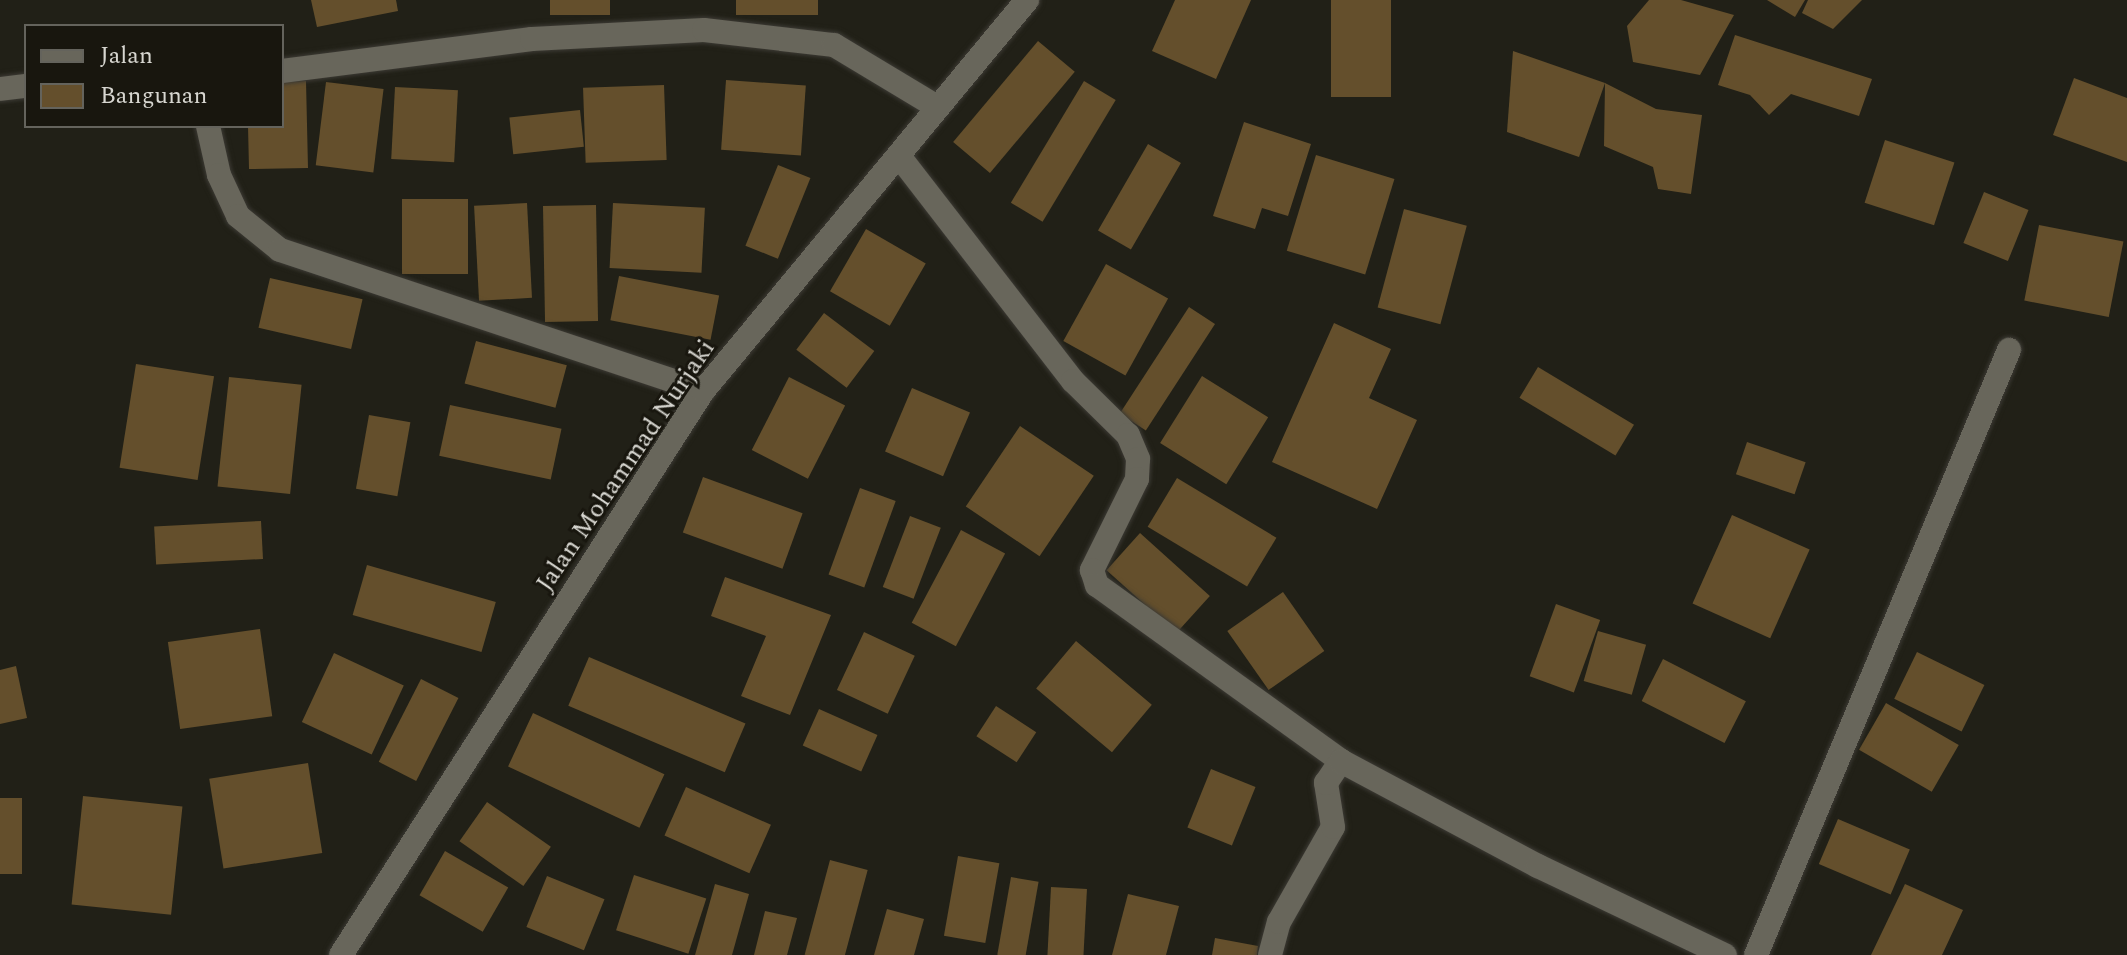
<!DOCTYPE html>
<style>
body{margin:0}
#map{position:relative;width:2127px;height:955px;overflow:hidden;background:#212017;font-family:Spectral,serif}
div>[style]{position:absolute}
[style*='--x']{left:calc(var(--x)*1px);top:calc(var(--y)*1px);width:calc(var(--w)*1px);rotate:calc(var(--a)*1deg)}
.building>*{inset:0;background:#644f2c;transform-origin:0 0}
.roads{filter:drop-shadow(0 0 2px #3c3a34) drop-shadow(0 0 2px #3c3a34)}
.minor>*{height:24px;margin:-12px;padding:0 12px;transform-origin:12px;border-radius:12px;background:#68665b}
span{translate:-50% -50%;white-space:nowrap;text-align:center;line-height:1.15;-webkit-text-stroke:6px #18160e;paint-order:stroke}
.street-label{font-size:26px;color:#d7d6d0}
.legend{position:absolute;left:24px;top:24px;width:260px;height:104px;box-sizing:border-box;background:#18160e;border:2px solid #64635c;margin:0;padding:10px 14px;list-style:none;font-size:24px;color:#d7d6d0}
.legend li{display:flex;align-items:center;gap:16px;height:40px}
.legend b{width:40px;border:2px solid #64635c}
</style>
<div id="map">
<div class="building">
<div style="clip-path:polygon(311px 0,396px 0,398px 11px,317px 27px)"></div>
<div style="left:550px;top:0;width:60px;height:15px"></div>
<div style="left:736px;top:0;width:82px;height:15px"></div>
<div style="clip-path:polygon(1175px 0,1251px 0,1216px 79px,1152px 51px)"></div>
<div style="left:1331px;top:0;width:60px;height:97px"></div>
<div style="clip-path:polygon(1649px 0,1681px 0,1734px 15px,1700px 75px,1633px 62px,1627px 26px)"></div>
<div style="clip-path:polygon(1767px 0,1805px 0,1795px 17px)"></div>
<div style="clip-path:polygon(1808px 0,1862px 0,1833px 29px,1802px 13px)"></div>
<div style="clip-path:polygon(1735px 35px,1872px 79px,1859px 116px,1791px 94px,1769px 115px,1750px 95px,1718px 85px)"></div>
<div style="left:1038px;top:41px;width:48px;height:132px;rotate:40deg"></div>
<div style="clip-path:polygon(1513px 51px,1605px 83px,1579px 157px,1507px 132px)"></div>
<div style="clip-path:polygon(2074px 78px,2127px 98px,2127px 162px,2053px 135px)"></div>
<div style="left:726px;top:80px;width:80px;height:70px;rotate:4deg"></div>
<div style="clip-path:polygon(306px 81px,308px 168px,249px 169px,248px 126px,282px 126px,282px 82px)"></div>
<div style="left:1084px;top:81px;width:37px;height:142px;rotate:31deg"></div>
<div style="left:326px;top:82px;width:58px;height:84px;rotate:7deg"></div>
<div style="clip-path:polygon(1605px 83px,1656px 109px,1702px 115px,1691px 194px,1658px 189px,1653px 167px,1604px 146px)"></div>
<div style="left:664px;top:85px;width:75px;height:81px;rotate:88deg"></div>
<div style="left:395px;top:87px;width:63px;height:72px;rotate:3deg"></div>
<div style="left:580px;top:110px;width:37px;height:71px;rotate:84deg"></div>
<div style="clip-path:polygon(1244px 122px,1311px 144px,1288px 216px,1262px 208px,1255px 229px,1213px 216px)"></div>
<div style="left:1885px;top:140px;width:73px;height:66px;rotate:18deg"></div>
<div style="left:1148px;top:144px;width:38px;height:100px;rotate:30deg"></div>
<div style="left:1316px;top:155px;width:82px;height:100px;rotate:17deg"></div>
<div style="left:778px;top:165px;width:35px;height:87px;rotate:22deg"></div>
<div style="left:1984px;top:192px;width:48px;height:55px;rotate:22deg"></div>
<div style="left:402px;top:199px;width:66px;height:75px"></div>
<div style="left:527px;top:203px;width:95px;height:53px;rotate:87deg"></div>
<div style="left:613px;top:203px;width:92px;height:65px;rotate:3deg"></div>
<div style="left:596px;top:205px;width:116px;height:53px;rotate:89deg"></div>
<div style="left:1404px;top:209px;width:65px;height:102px;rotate:15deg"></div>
<div style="left:2039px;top:225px;width:86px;height:77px;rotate:11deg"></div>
<div style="left:866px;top:229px;width:69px;height:72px;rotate:30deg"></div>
<div style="left:1106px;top:264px;width:71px;height:88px;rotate:29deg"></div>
<div style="left:619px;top:276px;width:102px;height:45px;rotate:11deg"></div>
<div style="left:270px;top:278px;width:95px;height:51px;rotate:13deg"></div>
<div style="left:1189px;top:307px;width:31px;height:127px;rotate:33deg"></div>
<div style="left:824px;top:313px;width:63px;height:46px;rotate:37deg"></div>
<div style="clip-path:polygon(1334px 323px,1391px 349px,1369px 398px,1417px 420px,1377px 509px,1272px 462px)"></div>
<div style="left:476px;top:341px;width:94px;height:44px;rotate:15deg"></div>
<div style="left:136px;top:364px;width:79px;height:105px;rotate:9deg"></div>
<div style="left:1538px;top:367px;width:112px;height:36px;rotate:31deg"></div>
<div style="left:1202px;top:376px;width:78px;height:79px;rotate:32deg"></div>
<div style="left:229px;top:377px;width:73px;height:110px;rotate:6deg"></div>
<div style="left:789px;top:377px;width:63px;height:82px;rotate:27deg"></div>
<div style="left:912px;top:388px;width:63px;height:69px;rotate:23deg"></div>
<div style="left:450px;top:405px;width:114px;height:52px;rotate:12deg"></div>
<div style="left:369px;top:415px;width:42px;height:75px;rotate:10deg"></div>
<div style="left:1020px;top:426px;width:89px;height:97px;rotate:34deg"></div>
<div style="left:1747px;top:442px;width:62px;height:34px;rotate:19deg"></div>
<div style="left:703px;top:477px;width:106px;height:59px;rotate:20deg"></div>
<div style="left:1177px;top:478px;width:116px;height:57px;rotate:31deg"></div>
<div style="left:860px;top:488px;width:38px;height:92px;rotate:20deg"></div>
<div style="left:1732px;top:515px;width:85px;height:97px;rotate:24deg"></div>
<div style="left:910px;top:516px;width:33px;height:76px;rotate:21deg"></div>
<div style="left:261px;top:521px;width:38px;height:107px;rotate:87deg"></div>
<div style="left:961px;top:530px;width:50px;height:105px;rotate:28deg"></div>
<div style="left:1140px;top:533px;width:94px;height:50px;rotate:42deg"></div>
<div style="left:367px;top:565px;width:134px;height:52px;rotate:16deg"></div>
<div style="clip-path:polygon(725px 577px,831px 615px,790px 715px,741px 696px,766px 636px,711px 616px)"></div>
<div style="left:1283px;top:592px;width:72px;height:68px;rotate:55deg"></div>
<div style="left:1556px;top:604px;width:47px;height:77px;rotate:20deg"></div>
<div style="left:260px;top:629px;width:88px;height:93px;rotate:82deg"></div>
<div style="left:1598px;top:631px;width:50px;height:52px;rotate:16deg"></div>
<div style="left:864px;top:632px;width:56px;height:64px;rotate:25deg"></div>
<div style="left:1076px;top:641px;width:99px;height:62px;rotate:40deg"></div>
<div style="left:1917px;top:652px;width:75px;height:52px;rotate:26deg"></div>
<div style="left:334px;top:653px;width:77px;height:76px;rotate:25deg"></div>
<div style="left:589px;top:657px;width:170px;height:53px;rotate:23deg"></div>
<div style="left:1663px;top:659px;width:93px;height:47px;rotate:27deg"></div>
<div style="clip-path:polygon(16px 666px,27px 718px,0 724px,0 670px)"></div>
<div style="left:421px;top:679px;width:42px;height:93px;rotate:27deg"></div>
<div style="left:1886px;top:703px;width:84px;height:54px;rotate:30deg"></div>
<div style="left:996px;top:706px;width:48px;height:36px;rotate:33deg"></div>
<div style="left:819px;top:709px;width:64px;height:40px;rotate:24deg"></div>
<div style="left:533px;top:713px;width:145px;height:59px;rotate:25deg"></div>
<div style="left:308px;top:763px;width:91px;height:100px;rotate:81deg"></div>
<div style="left:1211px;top:769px;width:48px;height:63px;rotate:22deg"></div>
<div style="left:686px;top:787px;width:93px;height:53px;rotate:24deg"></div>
<div style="left:83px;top:796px;width:100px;height:109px;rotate:6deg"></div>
<div style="left:0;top:798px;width:22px;height:76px"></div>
<div style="left:487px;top:802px;width:78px;height:48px;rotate:35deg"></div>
<div style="left:1838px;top:819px;width:78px;height:49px;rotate:23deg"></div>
<div style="left:445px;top:851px;width:73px;height:51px;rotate:30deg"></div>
<div style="left:958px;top:856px;width:42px;height:81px;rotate:10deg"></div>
<div style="left:830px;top:860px;width:39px;height:98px;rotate:15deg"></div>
<div style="left:634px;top:875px;width:76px;height:58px;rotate:18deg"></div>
<div style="left:547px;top:876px;width:62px;height:55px;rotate:22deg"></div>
<div style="left:1011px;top:877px;width:28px;height:79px;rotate:10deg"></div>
<div style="clip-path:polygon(715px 884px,749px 894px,732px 955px,695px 955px)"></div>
<div style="clip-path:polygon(1905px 884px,1963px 910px,1942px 955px,1871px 955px)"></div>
<div style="left:1051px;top:887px;width:36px;height:68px;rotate:3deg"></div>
<div style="clip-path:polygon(1128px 894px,1179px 906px,1166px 955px,1112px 955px)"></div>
<div style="clip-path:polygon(887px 909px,924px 919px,914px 955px,874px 955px)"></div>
<div style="clip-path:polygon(765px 911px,797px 918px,787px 955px,754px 955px)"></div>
<div style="clip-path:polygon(1215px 938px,1258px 946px,1257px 955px,1212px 955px)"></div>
</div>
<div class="roads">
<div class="minor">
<div style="--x:282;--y:71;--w:252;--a:-7.3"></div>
<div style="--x:532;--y:39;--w:172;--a:-3"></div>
<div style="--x:704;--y:30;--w:131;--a:6.6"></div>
<div style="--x:834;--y:45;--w:120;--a:31"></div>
<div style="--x:0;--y:89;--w:26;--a:-7"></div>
<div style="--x:208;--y:126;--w:50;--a:77.3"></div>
<div style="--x:219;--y:175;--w:45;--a:65.1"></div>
<div style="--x:238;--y:216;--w:54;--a:39"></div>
<div style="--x:280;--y:250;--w:446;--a:18.4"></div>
<div style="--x:899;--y:156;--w:284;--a:52.3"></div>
<div style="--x:1073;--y:381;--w:77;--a:44.5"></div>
<div style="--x:1128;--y:435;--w:26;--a:67"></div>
<div style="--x:1138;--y:459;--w:20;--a:93"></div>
<div style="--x:1137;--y:479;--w:102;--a:116.3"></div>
<div style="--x:1092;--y:570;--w:16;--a:72"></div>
<div style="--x:1097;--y:585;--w:301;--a:35.8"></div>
<div style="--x:341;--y:955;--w:670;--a:-57.31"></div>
<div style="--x:703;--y:391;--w:508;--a:-50.35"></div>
<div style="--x:1270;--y:955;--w:34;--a:-75"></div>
<div style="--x:1279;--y:922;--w:109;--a:-60.4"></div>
<div style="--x:1333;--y:827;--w:45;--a:-99"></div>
<div style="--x:1326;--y:783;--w:27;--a:-56"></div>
<div style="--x:1341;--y:761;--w:223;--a:28.1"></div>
<div style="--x:1538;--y:866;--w:207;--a:25.5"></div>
<div style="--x:1756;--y:955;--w:656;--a:-67.31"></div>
</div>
</div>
<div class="street-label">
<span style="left:626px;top:466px;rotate:-56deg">Jalan Mohammad Nurjaki</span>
</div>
<ul class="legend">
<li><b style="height:10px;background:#68665b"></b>Jalan</li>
<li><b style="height:22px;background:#644f2c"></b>Bangunan</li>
</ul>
</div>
